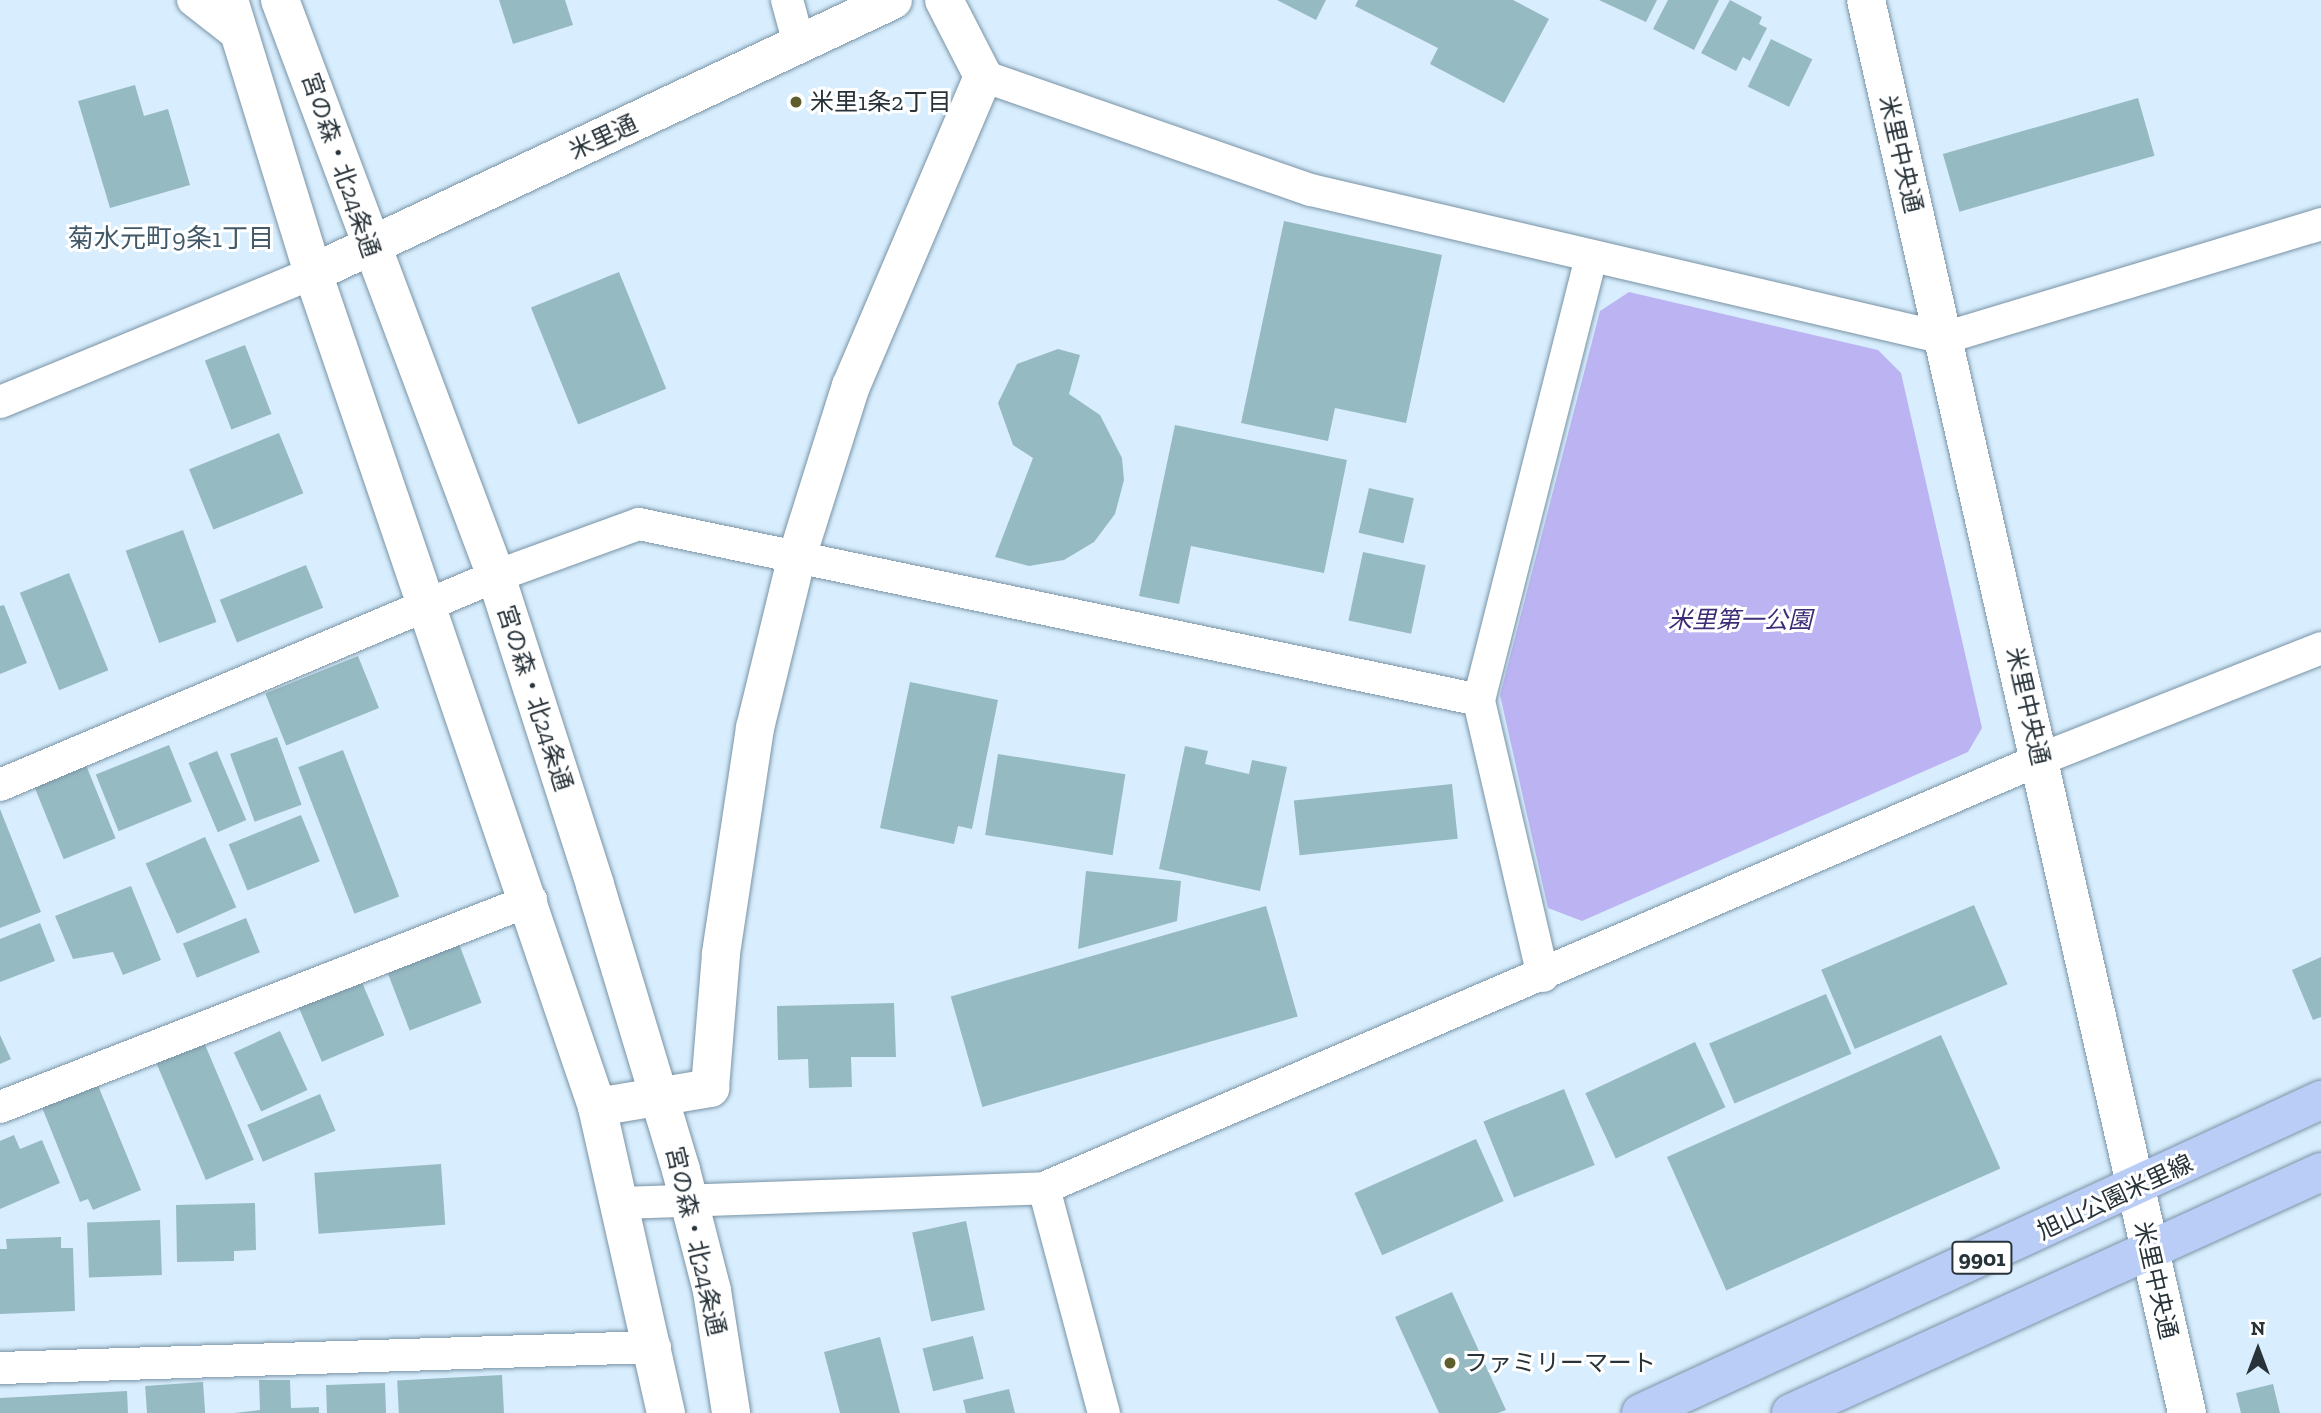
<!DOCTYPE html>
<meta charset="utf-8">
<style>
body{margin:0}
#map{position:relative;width:2321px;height:1413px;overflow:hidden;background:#d8eefe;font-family:"Zilla Slab","Noto Sans JP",serif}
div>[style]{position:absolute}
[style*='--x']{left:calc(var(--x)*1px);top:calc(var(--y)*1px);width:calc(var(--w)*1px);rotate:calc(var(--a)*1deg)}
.green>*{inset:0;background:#bcb4f2}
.building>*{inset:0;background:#96bac2;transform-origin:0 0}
.roads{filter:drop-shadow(0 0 2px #7993a5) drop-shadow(0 0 2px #7993a5)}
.minor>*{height:32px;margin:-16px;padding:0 16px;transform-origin:16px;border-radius:16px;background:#fff}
.tertiary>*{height:38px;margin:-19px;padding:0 19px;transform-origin:19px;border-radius:19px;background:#fff}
.primary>*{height:38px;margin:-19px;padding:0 19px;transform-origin:19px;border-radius:19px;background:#b9cdf6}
.dots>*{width:19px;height:19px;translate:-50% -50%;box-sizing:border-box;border:4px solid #fff;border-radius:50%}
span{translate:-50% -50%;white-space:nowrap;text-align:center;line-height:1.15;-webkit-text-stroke:6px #fff;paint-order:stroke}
.shield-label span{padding:2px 5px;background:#fff;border:2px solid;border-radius:5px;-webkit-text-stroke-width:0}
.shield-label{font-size:23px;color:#273239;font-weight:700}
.poi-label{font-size:24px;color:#273239}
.left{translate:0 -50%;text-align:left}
.street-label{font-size:24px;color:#273239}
.park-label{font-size:24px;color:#3e2c76;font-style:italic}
.neighbourhood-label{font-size:26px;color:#405868}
.north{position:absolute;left:2223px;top:1315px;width:70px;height:70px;-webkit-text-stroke:5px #fff;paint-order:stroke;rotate:0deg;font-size:19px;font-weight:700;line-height:28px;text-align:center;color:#273239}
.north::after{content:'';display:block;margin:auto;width:24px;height:32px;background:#273239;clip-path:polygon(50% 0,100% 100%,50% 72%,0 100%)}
</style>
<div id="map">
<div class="green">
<div style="clip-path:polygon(1629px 292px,1878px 350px,1901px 373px,1982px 728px,1968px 752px,1582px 921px,1548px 908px,1500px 695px,1600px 311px)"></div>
</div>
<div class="building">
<div style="clip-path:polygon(499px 0,565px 0,573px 25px,513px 44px)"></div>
<div style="clip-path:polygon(1277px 0,1326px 0,1316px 20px)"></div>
<div style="clip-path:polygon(1358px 0,1513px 0,1549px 19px,1504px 103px,1430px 64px,1438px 48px,1355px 6px)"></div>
<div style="clip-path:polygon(1599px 0,1657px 0,1646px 22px)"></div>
<div style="clip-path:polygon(1668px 0,1719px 0,1694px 50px,1653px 29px)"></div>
<div style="clip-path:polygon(1730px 0,1762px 17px,1759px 24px,1767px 28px,1750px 61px,1743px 57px,1736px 71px,1701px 53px)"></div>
<div style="left:1771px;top:39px;width:46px;height:53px;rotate:26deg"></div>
<div style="clip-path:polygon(135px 85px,144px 116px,168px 109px,190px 185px,110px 208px,78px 101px)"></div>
<div style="left:2138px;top:98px;width:60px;height:203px;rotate:74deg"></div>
<div style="clip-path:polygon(1284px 221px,1442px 255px,1406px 423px,1335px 408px,1328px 441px,1241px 423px)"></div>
<div style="left:619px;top:272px;width:126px;height:95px;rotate:68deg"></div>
<div style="left:245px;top:345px;width:74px;height:43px;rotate:69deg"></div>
<div style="clip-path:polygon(1058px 349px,1080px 355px,1069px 394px,1100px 415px,1122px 458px,1124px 480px,1115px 514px,1094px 542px,1064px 560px,1029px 566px,995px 557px,1033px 458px,1013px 445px,998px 403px,1017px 364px)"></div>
<div style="clip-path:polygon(1175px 425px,1347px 460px,1324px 573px,1191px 546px,1179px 604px,1139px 596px)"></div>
<div style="left:279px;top:433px;width:65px;height:97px;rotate:68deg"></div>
<div style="left:1369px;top:488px;width:46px;height:46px;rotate:13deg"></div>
<div style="left:183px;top:530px;width:98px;height:61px;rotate:70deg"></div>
<div style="left:1363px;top:552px;width:64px;height:70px;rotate:12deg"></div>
<div style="left:306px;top:565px;width:46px;height:93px;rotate:68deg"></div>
<div style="left:69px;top:573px;width:105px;height:53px;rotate:68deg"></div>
<div style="clip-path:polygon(4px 605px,27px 663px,0 674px,0 606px)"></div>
<div style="left:358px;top:656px;width:56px;height:100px;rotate:68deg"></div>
<div style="clip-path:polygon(910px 682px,998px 700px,972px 829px,958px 826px,954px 844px,880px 828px)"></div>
<div style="left:277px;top:737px;width:72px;height:50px;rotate:70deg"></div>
<div style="left:169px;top:745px;width:61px;height:79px;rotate:68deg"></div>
<div style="clip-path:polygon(1185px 746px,1208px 751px,1205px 764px,1249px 774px,1252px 760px,1287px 767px,1260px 891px,1159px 869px)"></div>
<div style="left:343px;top:750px;width:157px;height:48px;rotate:69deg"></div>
<div style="left:217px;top:751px;width:75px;height:31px;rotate:67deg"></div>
<div style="left:998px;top:754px;width:129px;height:82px;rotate:9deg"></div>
<div style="left:86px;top:765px;width:79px;height:56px;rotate:68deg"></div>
<div style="left:1452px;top:784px;width:55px;height:159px;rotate:84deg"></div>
<div style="clip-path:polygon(0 809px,41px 912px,0 928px)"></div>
<div style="left:301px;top:815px;width:50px;height:78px;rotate:68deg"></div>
<div style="left:205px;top:837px;width:77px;height:65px;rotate:66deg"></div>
<div style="clip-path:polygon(1086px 871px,1181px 881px,1177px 921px,1078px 949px)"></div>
<div style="clip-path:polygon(131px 886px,161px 960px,123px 975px,113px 952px,73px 959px,55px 916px)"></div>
<div style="left:1974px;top:905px;width:86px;height:166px;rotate:67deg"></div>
<div style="left:1266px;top:906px;width:115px;height:328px;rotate:74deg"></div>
<div style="left:246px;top:918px;width:37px;height:68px;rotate:68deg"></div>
<div style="clip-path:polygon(40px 923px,55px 961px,0 982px,0 939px)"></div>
<div style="left:459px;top:944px;width:63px;height:77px;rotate:69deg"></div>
<div style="clip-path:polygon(2321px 957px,2321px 1017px,2313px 1020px,2292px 970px)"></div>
<div style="left:361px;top:980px;width:60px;height:68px;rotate:67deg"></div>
<div style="left:1826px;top:994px;width:65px;height:127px;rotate:67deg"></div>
<div style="clip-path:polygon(894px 1003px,896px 1057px,851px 1057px,852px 1087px,809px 1088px,808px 1059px,778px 1060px,777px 1006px)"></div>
<div style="left:280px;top:1031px;width:65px;height:51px;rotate:65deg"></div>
<div style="clip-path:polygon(0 1035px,11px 1059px,0 1064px)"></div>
<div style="left:1941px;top:1035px;width:146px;height:300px;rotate:66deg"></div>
<div style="left:203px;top:1040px;width:130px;height:52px;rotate:67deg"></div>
<div style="left:1695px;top:1042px;width:72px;height:121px;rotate:65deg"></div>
<div style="clip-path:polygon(97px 1083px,141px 1190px,93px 1210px,88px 1199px,80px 1202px,41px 1105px)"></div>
<div style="left:1564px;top:1089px;width:82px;height:87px;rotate:68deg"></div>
<div style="left:320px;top:1094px;width:40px;height:79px;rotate:67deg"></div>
<div style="clip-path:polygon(14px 1135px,20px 1149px,42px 1140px,60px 1183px,0 1209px,0 1141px)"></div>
<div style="left:1476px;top:1139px;width:68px;height:133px;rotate:66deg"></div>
<div style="left:441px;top:1164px;width:61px;height:127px;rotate:86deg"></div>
<div style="clip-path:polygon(255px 1203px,256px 1250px,234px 1251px,234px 1261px,177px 1262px,176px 1205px)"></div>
<div style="left:160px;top:1220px;width:55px;height:73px;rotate:88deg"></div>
<div style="left:966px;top:1221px;width:91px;height:55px;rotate:78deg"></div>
<div style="clip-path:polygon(61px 1237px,61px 1248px,73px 1248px,75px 1311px,0 1314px,0 1249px,7px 1249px,6px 1239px)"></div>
<div style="clip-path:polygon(1452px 1292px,1506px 1410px,1498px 1413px,1439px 1413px,1395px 1317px)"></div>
<div style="left:973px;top:1336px;width:44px;height:52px;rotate:76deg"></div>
<div style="clip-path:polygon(880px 1337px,900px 1413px,840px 1413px,824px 1352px)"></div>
<div style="left:502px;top:1375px;width:38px;height:105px;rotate:87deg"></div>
<div style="clip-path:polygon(259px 1380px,290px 1380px,291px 1408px,319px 1407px,319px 1413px,234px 1413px,260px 1410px)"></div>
<div style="left:203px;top:1382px;width:31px;height:58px;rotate:86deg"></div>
<div style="left:385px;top:1383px;width:30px;height:59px;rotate:88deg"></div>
<div style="clip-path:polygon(2273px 1384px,2280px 1413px,2241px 1413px,2236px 1393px)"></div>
<div style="clip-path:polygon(1009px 1389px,1015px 1413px,966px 1413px,963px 1400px)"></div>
<div style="clip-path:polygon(127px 1391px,128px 1413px,0 1413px,0 1398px)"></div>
</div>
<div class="roads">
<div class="minor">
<div style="--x:193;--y:0;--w:52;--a:38"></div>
<div style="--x:787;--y:0;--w:46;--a:74.7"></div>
<div style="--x:983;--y:76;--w:347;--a:19.2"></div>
<div style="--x:1311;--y:190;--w:650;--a:13.16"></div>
<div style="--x:1944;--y:338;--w:394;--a:-16.8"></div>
<div style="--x:0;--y:402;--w:339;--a:-22.4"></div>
<div style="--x:0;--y:785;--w:538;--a:-22.85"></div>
<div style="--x:496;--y:576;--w:152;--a:-20"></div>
<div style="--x:639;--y:524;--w:858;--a:11.83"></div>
<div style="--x:1543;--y:976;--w:283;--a:-103.1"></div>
<div style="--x:1479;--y:700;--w:457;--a:-75.8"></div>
<div style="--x:0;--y:1107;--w:570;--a:-21.3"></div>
<div style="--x:1044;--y:1188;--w:233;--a:75.1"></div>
<div style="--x:623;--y:1203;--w:421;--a:-2"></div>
<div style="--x:1044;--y:1188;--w:1085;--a:-23.28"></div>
<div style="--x:2041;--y:759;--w:301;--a:-21.6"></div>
<div style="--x:0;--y:1368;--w:655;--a:-1.84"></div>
</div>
<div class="tertiary">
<div style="--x:229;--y:0;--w:286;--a:72.9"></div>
<div style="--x:313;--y:273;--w:881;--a:71.19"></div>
<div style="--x:597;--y:1107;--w:314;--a:77.3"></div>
<div style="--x:280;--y:0;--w:615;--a:69.44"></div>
<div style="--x:496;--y:576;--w:324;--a:72.2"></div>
<div style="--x:595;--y:885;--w:298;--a:73.2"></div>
<div style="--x:681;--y:1170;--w:125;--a:75.6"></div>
<div style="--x:712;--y:1291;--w:123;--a:81.1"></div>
<div style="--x:1866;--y:0;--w:1449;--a:77.2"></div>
<div style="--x:313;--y:273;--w:641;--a:-25.21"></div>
<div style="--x:597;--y:1107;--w:115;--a:-9.5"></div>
<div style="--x:710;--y:1088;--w:135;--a:-85.3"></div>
<div style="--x:721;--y:953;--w:228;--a:-81.4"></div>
<div style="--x:755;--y:728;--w:173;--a:-76.3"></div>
<div style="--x:796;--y:560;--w:182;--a:-72.5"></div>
<div style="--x:851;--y:386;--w:337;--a:-66.9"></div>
<div style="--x:983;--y:76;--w:85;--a:-117.2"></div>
</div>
<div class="primary">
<div style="--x:1641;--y:1413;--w:749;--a:-24.72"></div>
<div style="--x:1791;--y:1413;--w:582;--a:-24.45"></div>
</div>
</div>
<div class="dots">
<div style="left:796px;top:102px;background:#5d5e2b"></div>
<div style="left:1450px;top:1363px;background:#5d5e2b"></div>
</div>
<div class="shield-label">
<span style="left:1982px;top:1258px">9901</span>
</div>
<div class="poi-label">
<span class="left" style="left:810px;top:102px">米里1条2丁目</span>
<span class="left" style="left:1464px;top:1363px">ファミリーマート</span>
</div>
<div class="street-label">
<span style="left:603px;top:137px;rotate:-25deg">米里通</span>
<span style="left:1901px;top:154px;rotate:77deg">米里中央通</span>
<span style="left:341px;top:165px;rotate:71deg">宮の森・北24条通</span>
<span style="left:535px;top:698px;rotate:72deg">宮の森・北24条通</span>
<span style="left:2028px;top:706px;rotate:77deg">米里中央通</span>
<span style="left:2115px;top:1197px;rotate:-25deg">旭山公園米里線</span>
<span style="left:696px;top:1241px;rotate:77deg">宮の森・北24条通</span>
<span style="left:2156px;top:1280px;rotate:77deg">米里中央通</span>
</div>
<div class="park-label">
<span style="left:1740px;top:620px">米里第一公園</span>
</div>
<div class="neighbourhood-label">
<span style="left:171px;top:239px">菊水元町9条1丁目</span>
</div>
<div class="north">N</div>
</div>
